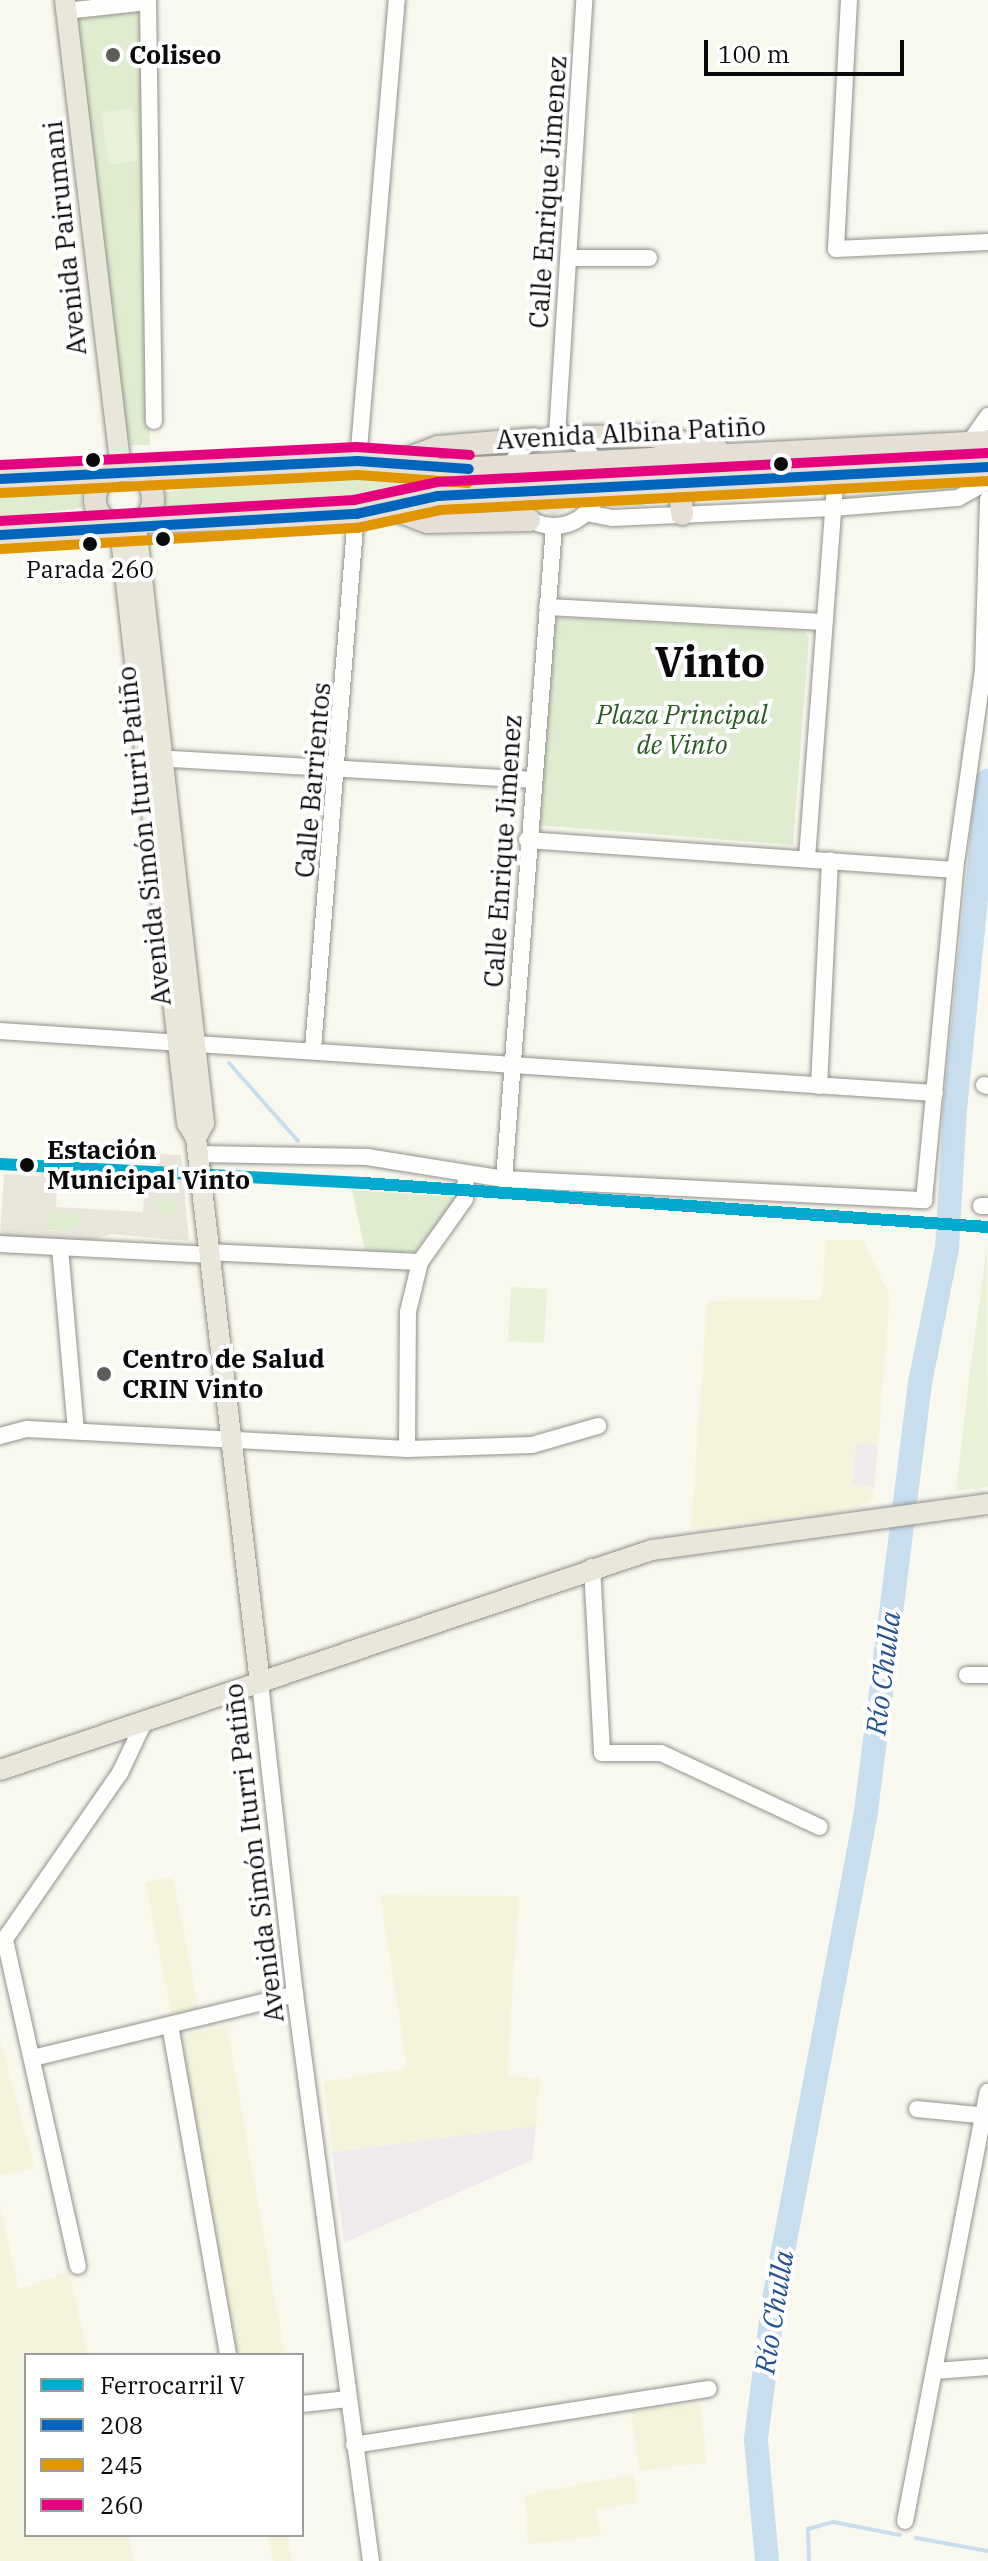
<!DOCTYPE html>
<meta charset="utf-8">
<style>
body{margin:0}
#map{position:relative;width:988px;height:2561px;overflow:hidden;background:#f8f8ee;font-family:"IBM Plex Serif",serif}
div>[style]{position:absolute}
[style*='--x']{left:calc(var(--x)*1px);top:calc(var(--y)*1px);width:calc(var(--w)*1px);rotate:calc(var(--a)*1deg)}
.industrial>*{inset:0;background:#efeaeb;transform-origin:0 0}
.farmland>*{inset:0;background:#f3f4db;transform-origin:0 0}
.green>*{inset:0;background:#dfecd0;transform-origin:0 0}
.pitch>*{inset:0;background:#e9f1d9;transform-origin:0 0}
.plaza>*{inset:0;background:#e8e6da}
.stream>*{height:4px;margin:-2px;padding:0 2px;transform-origin:2px;border-radius:2px;background:#c8deef}
.river>*{height:24px;margin:-12px;padding:0 12px;transform-origin:12px;border-radius:12px;background:#c8deef}
.roads{filter:drop-shadow(0 0 2px #91918d) drop-shadow(0 0 2px #91918d)}
.minor>*{height:16px;margin:-8px;padding:0 8px;transform-origin:8px;border-radius:8px;background:#fefefc}
.minor>.ring{margin:-8px;padding:0;box-sizing:content-box;background:none;border:16px solid #fefefc;border-radius:50%}
.major>*{height:20px;margin:-10px;padding:0 10px;transform-origin:10px;border-radius:10px;background:#e9e7d9}
.highway>*{height:22px;margin:-11px;padding:0 11px;transform-origin:11px;border-radius:11px;background:#e6dfd5}
.highway>.ring{margin:-11px;padding:0;box-sizing:content-box;background:none;border:22px solid #e6dfd5;border-radius:50%}
.bus-1>*{height:10px;margin:-5px;padding:0 5px;transform-origin:5px;border-radius:5px;background:#0065bd}
.bus-2>*{height:10px;margin:-5px;padding:0 5px;transform-origin:5px;border-radius:5px;background:#df9601}
.bus-3>*{height:10px;margin:-5px;padding:0 5px;transform-origin:5px;border-radius:5px;background:#e5007d}
.rail-1>*{height:12px;margin:-6px;padding:0 6px;transform-origin:6px;border-radius:6px;background:#00a9ce}
.dots>*{width:22px;height:22px;translate:-50% -50%;box-sizing:border-box;border:4px solid #fff;border-radius:50%}
span{translate:-50% -50%;white-space:nowrap;text-align:center;line-height:1.15;-webkit-text-stroke:8px #fff;paint-order:stroke}
.bus-label{font-size:24px;color:#0a0a0a}
.poi-label{font-size:26px;color:#0a0a0a;font-weight:700}
.left{translate:0 -50%;text-align:left}
.street-label{font-size:26px;color:#0a0a0a}
.park-label{font-size:26px;color:#285a22;font-style:italic}
.stop-label{font-size:26px;color:#0a0a0a;font-weight:700}
.water-label{font-size:28px;color:#21548e;font-style:italic}
.town-label{font-size:42px;color:#0a0a0a;font-weight:700}
.legend{position:absolute;left:24px;top:2353px;width:280px;height:184px;box-sizing:border-box;background:#fff;border:2px solid #9d9d9d;margin:0;padding:10px 14px;list-style:none;font-size:24px;color:#0a0a0a}
.legend li{display:flex;align-items:center;gap:16px;height:40px}
.legend b{width:40px;border:2px solid #9d9d9d}
.scale{position:absolute;left:704px;top:40px;width:200px;height:36px;box-sizing:border-box;border:4px solid #0a0a0a;border-top:0;padding-left:10px;font-size:24px;line-height:28px;white-space:nowrap;color:#0a0a0a;-webkit-text-stroke:6px #fff;paint-order:stroke}
</style>
<div id="map">
<div class="industrial">
<div style="left:856px;top:1443px;width:22px;height:42px;rotate:5deg"></div>
<div style="clip-path:polygon(536px 2126px,532px 2160px,344px 2243px,332px 2152px)"></div>
</div>
<div class="farmland">
<div style="clip-path:polygon(826px 1240px,863px 1240px,890px 1296px,878px 1445px,856px 1444px,852px 1485px,875px 1487px,873px 1499px,853px 1509px,691px 1528px,707px 1301px,821px 1300px)"></div>
<div style="left:173px;top:1877px;width:140px;height:28px;rotate:79deg"></div>
<div style="clip-path:polygon(380px 1895px,519px 1896px,507px 2076px,540px 2078px,536px 2126px,332px 2152px,324px 2082px,407px 2068px)"></div>
<div style="left:227px;top:2027px;width:333px;height:49px;rotate:80deg"></div>
<div style="clip-path:polygon(0 2038px,35px 2168px,0 2175px)"></div>
<div style="clip-path:polygon(0 2205px,19px 2290px,69px 2271px,88px 2355px,26px 2355px,26px 2535px,128px 2535px,134px 2561px,0 2561px)"></div>
<div style="left:700px;top:2403px;width:60px;height:69px;rotate:83deg"></div>
<div style="clip-path:polygon(634px 2474px,637px 2503px,596px 2510px,601px 2536px,528px 2544px,525px 2495px)"></div>
<div style="clip-path:polygon(267px 2535px,288px 2535px,292px 2561px,273px 2561px)"></div>
</div>
<div class="green">
<div style="clip-path:polygon(139px 12px,150px 445px,131px 445px,120px 407px,78px 18px)"></div>
<div style="clip-path:polygon(344px 476px,442px 482px,344px 501px,165px 510px,165px 492px,261px 479px)"></div>
<div style="clip-path:polygon(934px 483px,961px 483px,962px 490px,847px 501px,843px 496px)"></div>
<div style="clip-path:polygon(82px 491px,82px 508px,0 518px,0 494px)"></div>
<div style="clip-path:polygon(643px 500px,645px 506px,604px 507px,612px 501px)"></div>
<div style="clip-path:polygon(559px 617px,804px 631px,809px 638px,793px 845px,535px 825px,552px 624px)"></div>
<div style="clip-path:polygon(352px 1190px,459px 1197px,415px 1252px,365px 1251px)"></div>
<div style="left:156px;top:1198px;width:19px;height:16px"></div>
<div style="clip-path:polygon(50px 1211px,80px 1213px,80px 1222px,71px 1232px,49px 1230px)"></div>
</div>
<div class="pitch">
<div style="left:132px;top:108px;width:53px;height:31px;rotate:82deg"></div>
<div style="clip-path:polygon(987px 1246px,988px 1487px,956px 1491px,970px 1372px)"></div>
<div style="left:511px;top:1287px;width:36px;height:54px;rotate:3deg"></div>
</div>
<div class="plaza">
<div style="clip-path:polygon(581px 503px,554px 515px,530px 506px)"></div>
<div style="clip-path:polygon(evenodd,158px 1154px,181px 1155px,189px 1241px,110px 1234px,95px 1240px,0 1237px,4px 1174px,40px 1176px,41px 1170px,58px 1170px,56px 1207px,143px 1212px,145px 1184px,156px 1185px,158px 1154px,157px 1198px,175px 1198px,175px 1214px,157px 1214px,157px 1198px,158px 1154px,50px 1211px,80px 1213px,80px 1222px,71px 1231px,49px 1231px,50px 1211px)"></div>
</div>
<div class="stream">
<div style="--x:229;--y:1063;--w:104;--a:48.5"></div>
<div style="--x:916;--y:2538;--w:73;--a:10.2"></div>
<div style="--x:809;--y:2561;--w:32;--a:-92"></div>
<div style="--x:808;--y:2529;--w:26;--a:-16"></div>
<div style="--x:833;--y:2522;--w:68;--a:11"></div>
</div>
<div class="river">
<div style="--x:767;--y:2561;--w:122;--a:-95.2"></div>
<div style="--x:756;--y:2439;--w:141;--a:-82.7"></div>
<div style="--x:774;--y:2299;--w:497;--a:-79.3"></div>
<div style="--x:866;--y:1811;--w:431;--a:-82.8"></div>
<div style="--x:920;--y:1383;--w:138;--a:-78.7"></div>
<div style="--x:947;--y:1248;--w:139;--a:-86.7"></div>
<div style="--x:955;--y:1109;--w:330;--a:-84.3"></div>
</div>
<div class="roads">
<div class="minor">
<div style="--x:148;--y:0;--w:421;--a:89.2"></div>
<div style="--x:849;--y:0;--w:249;--a:93"></div>
<div style="--x:836;--y:249;--w:152;--a:-2.6"></div>
<div style="--x:66;--y:11;--w:82;--a:-6.3"></div>
<div style="--x:569;--y:258;--w:80;--a:0"></div>
<div style="--x:557;--y:435;--w:436;--a:-86.4"></div>
<div class="ring" style="left:509px;top:436px;width:74px;height:74px"></div>
<div style="--x:358;--y:461;--w:463;--a:-85.2"></div>
<div style="--x:975;--y:475;--w:33;--a:-101"></div>
<div style="--x:969;--y:443;--w:33;--a:-55"></div>
<div style="--x:586;--y:513;--w:26;--a:11"></div>
<div style="--x:612;--y:518;--w:221;--a:-2.6"></div>
<div style="--x:833;--y:508;--w:125;--a:-4.6"></div>
<div style="--x:958;--y:498;--w:29;--a:-29"></div>
<div style="--x:547;--y:607;--w:278;--a:3.1"></div>
<div style="--x:154;--y:758;--w:378;--a:3.3"></div>
<div style="--x:527;--y:840;--w:429;--a:4"></div>
<div style="--x:807;--y:858;--w:384;--a:-85.7"></div>
<div style="--x:0;--y:1031;--w:937;--a:3.79"></div>
<div style="--x:313;--y:1049;--w:537;--a:-85.4"></div>
<div style="--x:984;--y:1085;--w:4;--a:14"></div>
<div style="--x:819;--y:1086;--w:226;--a:-87.2"></div>
<div style="--x:198;--y:1154;--w:169;--a:1"></div>
<div style="--x:367;--y:1157;--w:139;--a:9.1"></div>
<div style="--x:504;--y:1179;--w:421;--a:2.9"></div>
<div style="--x:924;--y:1200;--w:331;--a:-84.6"></div>
<div style="--x:955;--y:870;--w:201;--a:-82"></div>
<div style="--x:983;--y:671;--w:172;--a:-88.3"></div>
<div style="--x:504;--y:1179;--w:655;--a:-85.62"></div>
<div style="--x:981;--y:1206;--w:7;--a:0"></div>
<div style="--x:0;--y:1244;--w:207;--a:3"></div>
<div style="--x:60;--y:1248;--w:184;--a:85"></div>
<div style="--x:206;--y:1252;--w:214;--a:2.7"></div>
<div style="--x:0;--y:1436;--w:28;--a:-15"></div>
<div style="--x:27;--y:1429;--w:381;--a:3"></div>
<div style="--x:407;--y:1449;--w:125;--a:-1.8"></div>
<div style="--x:532;--y:1445;--w:69;--a:-16.1"></div>
<div style="--x:407;--y:1449;--w:137;--a:-89.6"></div>
<div style="--x:408;--y:1312;--w:51;--a:-76.5"></div>
<div style="--x:420;--y:1262;--w:77;--a:-54.5"></div>
<div style="--x:465;--y:1199;--w:24;--a:-88"></div>
<div style="--x:592;--y:1567;--w:186;--a:86.9"></div>
<div style="--x:602;--y:1753;--w:59;--a:0"></div>
<div style="--x:661;--y:1753;--w:175;--a:25"></div>
<div style="--x:967;--y:1675;--w:21;--a:0"></div>
<div style="--x:260;--y:1683;--w:313;--a:83.6"></div>
<div style="--x:295;--y:1994;--w:572;--a:82.37"></div>
<div style="--x:5;--y:1940;--w:334;--a:77.4"></div>
<div style="--x:0;--y:1946;--w:211;--a:-55.3"></div>
<div style="--x:120;--y:1773;--w:59;--a:-64.7"></div>
<div style="--x:170;--y:2025;--w:335;--a:80"></div>
<div style="--x:33;--y:2058;--w:270;--a:-13.7"></div>
<div style="--x:917;--y:2109;--w:71;--a:5.6"></div>
<div style="--x:935;--y:2371;--w:53;--a:-4.3"></div>
<div style="--x:302;--y:2404;--w:46;--a:-6.2"></div>
<div style="--x:354;--y:2445;--w:359;--a:-9"></div>
<div style="--x:905;--y:2521;--w:437;--a:-79.1"></div>
</div>
<div class="major">
<div style="--x:65;--y:0;--w:473;--a:83.2"></div>
<div style="--x:136;--y:526;--w:601;--a:83.5"></div>
<div style="--x:204;--y:1123;--w:17;--a:118"></div>
<div style="--x:120;--y:529;--w:598;--a:83.56"></div>
<div style="--x:187;--y:1123;--w:17;--a:59"></div>
<div style="--x:196;--y:1138;--w:549;--a:83.3"></div>
<div style="--x:0;--y:1770;--w:688;--a:-18.65"></div>
<div style="--x:652;--y:1550;--w:339;--a:-7.8"></div>
</div>
<div class="highway">
<div style="--x:570;--y:437;--w:82;--a:-0.7"></div>
<div style="--x:652;--y:436;--w:66;--a:11.3"></div>
<div style="--x:396;--y:463;--w:45;--a:-20.9"></div>
<div style="--x:438;--y:447;--w:97;--a:-4.7"></div>
<div class="ring" style="left:95px;top:470px;width:36px;height:36px"></div>
<div style="--x:133;--y:471;--w:225;--a:-2.5"></div>
<div style="--x:358;--y:461;--w:80;--a:6.5"></div>
<div style="--x:437;--y:470;--w:552;--a:-2.91"></div>
<div style="--x:0;--y:479;--w:110;--a:-3.1"></div>
<div style="--x:680;--y:485;--w:29;--a:86"></div>
<div style="--x:388;--y:507;--w:42;--a:21"></div>
<div style="--x:427;--y:522;--w:102;--a:-1.1"></div>
<div style="--x:142;--y:522;--w:214;--a:-2.1"></div>
<div style="--x:356;--y:514;--w:84;--a:-12.4"></div>
<div style="--x:438;--y:496;--w:551;--a:-3.02"></div>
<div style="--x:0;--y:535;--w:113;--a:-4"></div>
</div>
</div>
<div class="bus-1">
<div style="--x:0;--y:479;--w:358;--a:-2.9"></div>
<div style="--x:358;--y:461;--w:111;--a:4.1"></div>
<div style="--x:0;--y:535;--w:357;--a:-3.4"></div>
<div style="--x:356;--y:514;--w:84;--a:-12.4"></div>
<div style="--x:438;--y:496;--w:551;--a:-3.02"></div>
</div>
<div class="bus-2">
<div style="--x:1;--y:493;--w:357;--a:-2.9"></div>
<div style="--x:358;--y:475;--w:110;--a:4.2"></div>
<div style="--x:1;--y:549;--w:357;--a:-3.4"></div>
<div style="--x:357;--y:528;--w:85;--a:-12.2"></div>
<div style="--x:440;--y:510;--w:549;--a:-3.03"></div>
</div>
<div class="bus-3">
<div style="--x:0;--y:465;--w:357;--a:-2.9"></div>
<div style="--x:357;--y:447;--w:113;--a:4"></div>
<div style="--x:0;--y:521;--w:355;--a:-3.4"></div>
<div style="--x:354;--y:500;--w:85;--a:-12.2"></div>
<div style="--x:437;--y:482;--w:551;--a:-3.02"></div>
</div>
<div class="rail-1">
<div style="--x:0;--y:1164;--w:363;--a:3"></div>
<div style="--x:363;--y:1183;--w:627;--a:4.03"></div>
</div>
<div class="dots">
<div style="left:113px;top:55px;background:#5d5d5a"></div>
<div style="left:93px;top:460px;background:#0a0a0a"></div>
<div style="left:781px;top:464px;background:#0a0a0a"></div>
<div style="left:163px;top:539px;background:#0a0a0a"></div>
<div style="left:90px;top:544px;background:#0a0a0a"></div>
<div style="left:27px;top:1165px;background:#0a0a0a"></div>
<div style="left:104px;top:1374px;background:#5d5d5a"></div>
</div>
<div class="bus-label">
<span style="left:90px;top:570px">Parada 260</span>
</div>
<div class="poi-label">
<span class="left" style="left:129px;top:55px">Coliseo</span>
<span class="left" style="left:122px;top:1374px">Centro de Salud<br>CRIN Vinto</span>
</div>
<div class="street-label">
<span style="left:548px;top:192px;rotate:-86deg">Calle Enrique Jimenez</span>
<span style="left:65px;top:238px;rotate:-96deg">Avenida Pairumani</span>
<span style="left:631px;top:433px;rotate:-3deg">Avenida Albina Patiño</span>
<span style="left:313px;top:780px;rotate:-85deg">Calle Barrientos</span>
<span style="left:144px;top:836px;rotate:-96deg">Avenida Simón Iturri Patiño</span>
<span style="left:503px;top:851px;rotate:-86deg">Calle Enrique Jimenez</span>
<span style="left:254px;top:1853px;rotate:-97deg">Avenida Simón Iturri Patiño</span>
</div>
<div class="park-label">
<span style="left:682px;top:730px">Plaza Principal<br>de Vinto</span>
</div>
<div class="stop-label">
<span class="left" style="left:47px;top:1165px">Estación<br>Municipal Vinto</span>
</div>
<div class="water-label">
<span style="left:883px;top:1673px;rotate:-83deg">Río Chulla</span>
<span style="left:774px;top:2312px;rotate:-81deg">Río Chulla</span>
</div>
<div class="town-label">
<span style="left:710px;top:662px">Vinto</span>
</div>
<ul class="legend">
<li><b style="height:10px;background:#00a9ce"></b>Ferrocarril V</li>
<li><b style="height:10px;background:#0065bd"></b>208</li>
<li><b style="height:10px;background:#df9601"></b>245</li>
<li><b style="height:10px;background:#e5007d"></b>260</li>
</ul>
<div class="scale">100 m</div>
</div>
